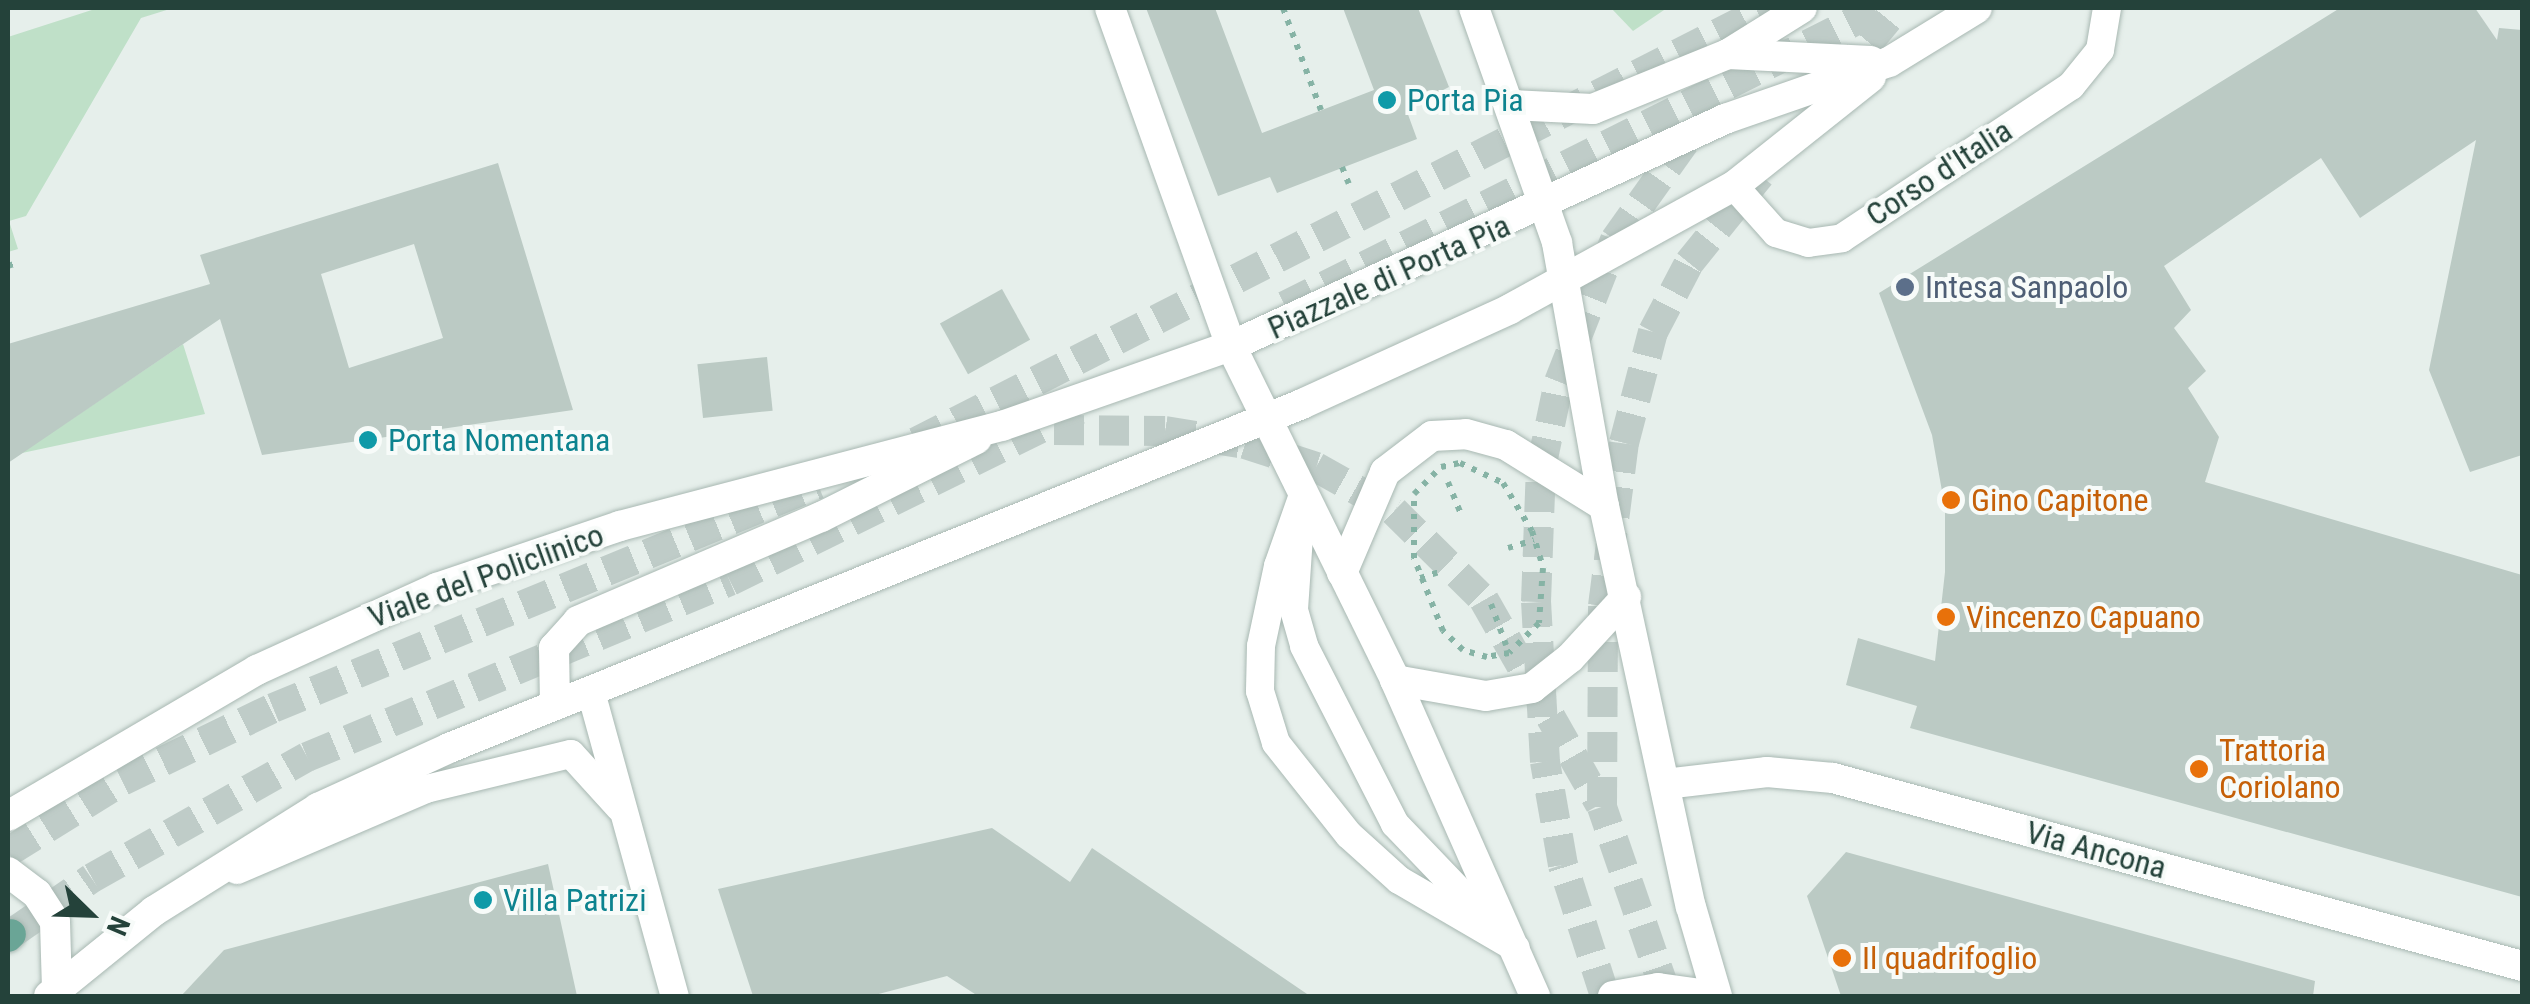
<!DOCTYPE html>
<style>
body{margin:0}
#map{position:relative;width:2530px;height:1004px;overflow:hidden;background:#e6efeb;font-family:"Roboto Condensed",sans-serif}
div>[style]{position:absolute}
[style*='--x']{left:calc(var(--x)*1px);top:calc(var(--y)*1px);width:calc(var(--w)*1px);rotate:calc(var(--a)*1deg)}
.green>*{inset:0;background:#bfe0c8}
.building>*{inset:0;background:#bbcac4;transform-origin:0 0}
.primary-tunnel>*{height:30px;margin-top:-15px;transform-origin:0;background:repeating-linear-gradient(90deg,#bfccc8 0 30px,transparent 0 45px)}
.path>*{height:6px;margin-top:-3px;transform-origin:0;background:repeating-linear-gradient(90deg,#86b3a5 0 5px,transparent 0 13px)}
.roads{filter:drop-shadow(0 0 2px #a8b8b2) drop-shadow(0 0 2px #a8b8b2)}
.service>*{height:28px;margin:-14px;padding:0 14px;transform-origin:14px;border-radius:14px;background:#fff}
.minor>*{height:30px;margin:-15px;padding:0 15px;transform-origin:15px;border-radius:15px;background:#fff}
.tertiary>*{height:30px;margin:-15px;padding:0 15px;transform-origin:15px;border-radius:15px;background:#fff}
.secondary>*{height:30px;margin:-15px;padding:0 15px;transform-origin:15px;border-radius:15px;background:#fff}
.primary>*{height:30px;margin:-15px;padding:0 15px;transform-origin:15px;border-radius:15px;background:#6aa596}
.dots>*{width:28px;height:28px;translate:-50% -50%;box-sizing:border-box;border:5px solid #f7fbf9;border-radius:50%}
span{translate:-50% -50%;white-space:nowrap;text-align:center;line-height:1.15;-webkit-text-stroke:8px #f7fbf9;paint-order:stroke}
.culture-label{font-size:32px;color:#0d838f}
.left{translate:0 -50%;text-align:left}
.street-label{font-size:32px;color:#24423a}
.service-label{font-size:32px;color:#4e5e75}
.food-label{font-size:32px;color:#c56008}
.frame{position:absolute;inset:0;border:10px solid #24423a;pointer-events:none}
.north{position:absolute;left:40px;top:864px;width:100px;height:100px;-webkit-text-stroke:8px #f7fbf9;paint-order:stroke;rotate:113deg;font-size:28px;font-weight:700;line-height:40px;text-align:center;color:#24423a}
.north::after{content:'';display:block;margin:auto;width:35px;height:45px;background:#24423a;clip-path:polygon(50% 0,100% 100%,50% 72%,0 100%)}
</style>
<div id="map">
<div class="green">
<div style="clip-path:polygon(98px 8px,173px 8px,141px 18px,26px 216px,9px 221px,18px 249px,8px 252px,8px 37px)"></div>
<div style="clip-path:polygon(1611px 8px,1667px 8px,1633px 31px)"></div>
<div style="clip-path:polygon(183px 344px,205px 414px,8px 456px,8px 443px,63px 425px)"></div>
</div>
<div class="building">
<div style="clip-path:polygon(1146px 8px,1215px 8px,1262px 133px,1374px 90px,1343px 8px,1418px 8px,1449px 87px,1406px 109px,1417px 139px,1277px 193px,1270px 177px,1218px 196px)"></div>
<div style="clip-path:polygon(2340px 8px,2475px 8px,2497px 40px,2499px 28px,2522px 30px,2522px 455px,2470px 472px,2429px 370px,2476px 140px,2360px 218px,2321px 158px,2164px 266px,2191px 310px,2174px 328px,2206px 371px,2188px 388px,2219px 437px,2205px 482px,2522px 575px,2522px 897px,1910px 728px,1917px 706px,1846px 685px,1858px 638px,1935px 661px,1945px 572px,1945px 508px,1932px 435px,1879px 293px)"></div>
<div style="clip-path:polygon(evenodd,498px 163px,573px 410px,262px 455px,220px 319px,8px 463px,8px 344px,210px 284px,200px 255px,498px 163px,414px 244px,443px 338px,349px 368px,321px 274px,414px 244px)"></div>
<div style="left:1002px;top:289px;width:58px;height:71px;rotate:61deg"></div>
<div style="left:767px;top:357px;width:54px;height:70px;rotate:84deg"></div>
<div style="clip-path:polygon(992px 828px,1070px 882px,1092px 848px,1310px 996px,978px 996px,947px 976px,871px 996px,753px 996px,718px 889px)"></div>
<div style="clip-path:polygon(1846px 852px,2315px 981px,2313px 996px,1841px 996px,1807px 896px)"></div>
<div style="clip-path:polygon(548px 864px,577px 996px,181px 996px,224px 950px)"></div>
</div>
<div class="primary-tunnel">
<div style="--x:1840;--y:77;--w:89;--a:-50.4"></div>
<div style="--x:1285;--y:306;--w:666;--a:-26.57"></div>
<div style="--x:1054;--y:430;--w:111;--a:0.5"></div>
<div style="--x:1165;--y:431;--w:81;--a:9.2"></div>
<div style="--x:1245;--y:444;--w:75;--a:17.9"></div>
<div style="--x:1316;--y:467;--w:90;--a:29.4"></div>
<div style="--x:1394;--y:511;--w:127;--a:44.7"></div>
<div style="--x:1484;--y:600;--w:235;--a:60.4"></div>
<div style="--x:916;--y:442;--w:956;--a:-26.99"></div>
<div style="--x:8;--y:852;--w:134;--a:-31.9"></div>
<div style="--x:122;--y:781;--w:168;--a:-25.8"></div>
<div style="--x:273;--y:708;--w:589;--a:-22.34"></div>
<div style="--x:11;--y:934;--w:98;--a:-34.7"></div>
<div style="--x:92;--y:878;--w:247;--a:-29.4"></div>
<div style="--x:307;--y:757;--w:458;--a:-22.6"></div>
<div style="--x:730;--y:581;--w:388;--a:-26.2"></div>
<div style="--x:1605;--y:996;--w:138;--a:-107.8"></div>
<div style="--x:1563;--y:865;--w:105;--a:-99.9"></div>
<div style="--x:1545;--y:762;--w:160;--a:-93.2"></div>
<div style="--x:1536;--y:602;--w:134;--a:-87.9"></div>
<div style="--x:1541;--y:468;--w:88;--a:-78.2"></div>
<div style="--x:1559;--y:382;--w:153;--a:-68.5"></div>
<div style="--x:1615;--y:240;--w:131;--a:-54.6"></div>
<div style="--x:1667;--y:996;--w:200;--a:-109"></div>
<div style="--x:1602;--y:807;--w:201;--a:-89.7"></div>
<div style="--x:1603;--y:606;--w:164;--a:-82.7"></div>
<div style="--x:1624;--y:443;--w:115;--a:-75.4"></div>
<div style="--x:1653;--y:332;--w:78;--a:-62.4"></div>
<div style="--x:1689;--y:263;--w:113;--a:-51.1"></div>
</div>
<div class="path">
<div style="--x:1283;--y:8;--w:109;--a:69.6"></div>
<div style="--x:1342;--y:167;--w:18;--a:68"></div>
<div style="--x:8;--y:266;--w:9;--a:-18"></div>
<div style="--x:1460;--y:463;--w:47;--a:24.9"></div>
<div style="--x:1503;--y:483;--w:56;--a:58.9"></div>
<div style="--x:1532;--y:531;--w:39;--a:73"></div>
<div style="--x:1543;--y:568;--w:55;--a:94.2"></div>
<div style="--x:1539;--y:623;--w:42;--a:135"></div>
<div style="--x:1509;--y:653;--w:22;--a:170"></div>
<div style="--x:1487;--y:657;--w:25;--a:-164"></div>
<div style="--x:1463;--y:650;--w:28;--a:-136"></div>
<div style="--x:1443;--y:631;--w:79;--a:-111.7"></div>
<div style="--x:1414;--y:558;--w:64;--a:-90"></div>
<div style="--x:1414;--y:494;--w:38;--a:-45"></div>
<div style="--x:1441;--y:467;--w:19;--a:-12"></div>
<div style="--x:1448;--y:482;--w:35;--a:68"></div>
<div style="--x:1508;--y:548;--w:27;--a:-17"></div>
<div style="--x:1420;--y:578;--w:24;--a:-17"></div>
<div style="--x:1491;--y:604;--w:44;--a:69.9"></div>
</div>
<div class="roads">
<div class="service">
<div style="--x:1734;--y:186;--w:63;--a:48.2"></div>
<div style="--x:1776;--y:233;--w:34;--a:17"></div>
<div style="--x:1808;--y:243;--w:34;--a:-8"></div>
<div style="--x:1842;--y:238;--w:275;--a:-33.6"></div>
<div style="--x:2071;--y:86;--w:46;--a:-51.1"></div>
<div style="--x:2100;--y:50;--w:43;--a:-80.5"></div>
<div style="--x:1303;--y:495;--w:75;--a:109.4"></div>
<div style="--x:1278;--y:566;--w:82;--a:102"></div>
<div style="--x:1261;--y:646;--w:45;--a:91.3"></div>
<div style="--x:1260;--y:691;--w:54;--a:72.9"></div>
<div style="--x:1276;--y:743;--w:117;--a:51.6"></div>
<div style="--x:1349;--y:835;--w:67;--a:42"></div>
<div style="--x:1399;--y:880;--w:135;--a:30.2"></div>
<div style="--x:1299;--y:536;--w:74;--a:93.9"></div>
<div style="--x:1294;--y:610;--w:37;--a:74"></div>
<div style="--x:1304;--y:646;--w:200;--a:62.9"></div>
<div style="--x:1395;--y:824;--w:130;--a:46.2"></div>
<div style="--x:591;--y:692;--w:315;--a:74.6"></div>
<div style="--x:237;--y:870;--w:206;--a:-23.2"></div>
<div style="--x:426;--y:789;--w:149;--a:-13.6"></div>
<div style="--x:571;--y:754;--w:72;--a:47.8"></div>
</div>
<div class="minor">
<div style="--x:1728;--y:54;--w:87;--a:-31.9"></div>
<div style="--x:555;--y:705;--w:57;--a:-91"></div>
<div style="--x:554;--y:648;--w:36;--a:-48"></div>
<div style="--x:578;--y:621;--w:264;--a:-23.2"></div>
<div style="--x:821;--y:517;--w:174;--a:-26.6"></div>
<div style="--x:1665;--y:784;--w:103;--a:-6.7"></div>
<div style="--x:1767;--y:772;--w:66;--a:5.2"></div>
<div style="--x:1833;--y:778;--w:714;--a:15.26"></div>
<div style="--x:8;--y:872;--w:36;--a:37"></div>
<div style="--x:37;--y:894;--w:33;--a:57"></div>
<div style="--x:55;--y:922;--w:67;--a:88.3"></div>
<div style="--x:1613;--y:996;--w:46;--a:-10.1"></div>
<div style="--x:1658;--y:988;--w:58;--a:8"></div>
</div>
<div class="tertiary">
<div style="--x:1511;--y:105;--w:82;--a:2.8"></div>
<div style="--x:1593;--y:109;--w:146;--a:-22.2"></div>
<div style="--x:1728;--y:54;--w:143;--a:2.8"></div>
<div style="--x:1342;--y:573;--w:110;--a:-66.9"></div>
<div style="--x:1385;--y:472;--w:59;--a:-37.5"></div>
<div style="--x:1432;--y:436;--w:34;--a:-3"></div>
<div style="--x:1466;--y:434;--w:41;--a:15.4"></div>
<div style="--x:1506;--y:445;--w:115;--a:31.9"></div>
<div style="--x:1395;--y:680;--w:92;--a:10"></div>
<div style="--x:1486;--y:696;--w:47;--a:-9.9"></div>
<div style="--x:1532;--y:688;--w:48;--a:-38.3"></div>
<div style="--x:1570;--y:658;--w:83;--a:-47.4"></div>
<div style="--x:8;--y:816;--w:289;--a:-30.4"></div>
<div style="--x:257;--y:670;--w:198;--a:-24.5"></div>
<div style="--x:437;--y:588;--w:193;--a:-18.7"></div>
<div style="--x:620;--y:526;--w:395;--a:-14.7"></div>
<div style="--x:1002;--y:426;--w:243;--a:-19.3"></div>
<div style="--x:1231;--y:346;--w:544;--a:-24.68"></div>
<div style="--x:1725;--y:119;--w:174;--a:-19.2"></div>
<div style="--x:1889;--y:62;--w:103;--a:-31.5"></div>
<div style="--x:49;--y:996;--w:135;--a:-39"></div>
<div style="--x:154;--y:911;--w:194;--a:-32.1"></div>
<div style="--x:318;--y:808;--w:144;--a:-24.6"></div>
<div style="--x:449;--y:748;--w:920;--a:-21.96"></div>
<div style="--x:1302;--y:404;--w:229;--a:-24.5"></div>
<div style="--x:1510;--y:309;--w:256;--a:-28.8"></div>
<div style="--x:1734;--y:186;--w:175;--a:-38.5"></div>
</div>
<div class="secondary">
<div style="--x:1110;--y:8;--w:359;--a:70.3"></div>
<div style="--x:1231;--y:346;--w:372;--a:63.8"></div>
<div style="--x:1395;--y:680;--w:346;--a:66.1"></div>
<div style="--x:1474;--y:8;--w:249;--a:70.5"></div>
<div style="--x:1557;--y:243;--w:267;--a:79.9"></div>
<div style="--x:1604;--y:506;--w:410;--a:77.8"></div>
<div style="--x:1691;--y:907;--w:93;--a:73.7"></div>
</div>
<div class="primary">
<div style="--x:8;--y:937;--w:4;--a:-45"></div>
</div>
</div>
<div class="dots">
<div style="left:1387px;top:100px;background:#0f9aa8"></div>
<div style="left:1905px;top:287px;background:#5c6f8a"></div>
<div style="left:368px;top:440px;background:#0f9aa8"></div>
<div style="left:1951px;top:500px;background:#e8710a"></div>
<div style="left:1946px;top:617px;background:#e8710a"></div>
<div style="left:2199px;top:769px;background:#e8710a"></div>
<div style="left:483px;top:900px;background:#0f9aa8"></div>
<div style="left:1842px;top:958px;background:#e8710a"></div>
</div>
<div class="culture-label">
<span class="left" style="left:1407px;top:100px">Porta Pia</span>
<span class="left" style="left:388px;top:440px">Porta Nomentana</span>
<span class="left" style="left:503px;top:900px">Villa Patrizi</span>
</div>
<div class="street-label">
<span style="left:1939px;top:173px;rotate:-33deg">Corso d'Italia</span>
<span style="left:1389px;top:277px;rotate:-24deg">Piazzale di Porta Pia</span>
<span style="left:486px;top:576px;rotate:-20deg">Viale del Policlinico</span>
<span style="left:2096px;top:850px;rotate:15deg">Via Ancona</span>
</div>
<div class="service-label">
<span class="left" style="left:1925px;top:287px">Intesa Sanpaolo</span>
</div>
<div class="food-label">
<span class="left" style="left:1971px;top:500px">Gino Capitone</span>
<span class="left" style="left:1966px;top:617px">Vincenzo Capuano</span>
<span class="left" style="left:2219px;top:769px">Trattoria<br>Coriolano</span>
<span class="left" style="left:1862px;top:958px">Il quadrifoglio</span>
</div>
<div class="frame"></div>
<div class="north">N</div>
</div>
